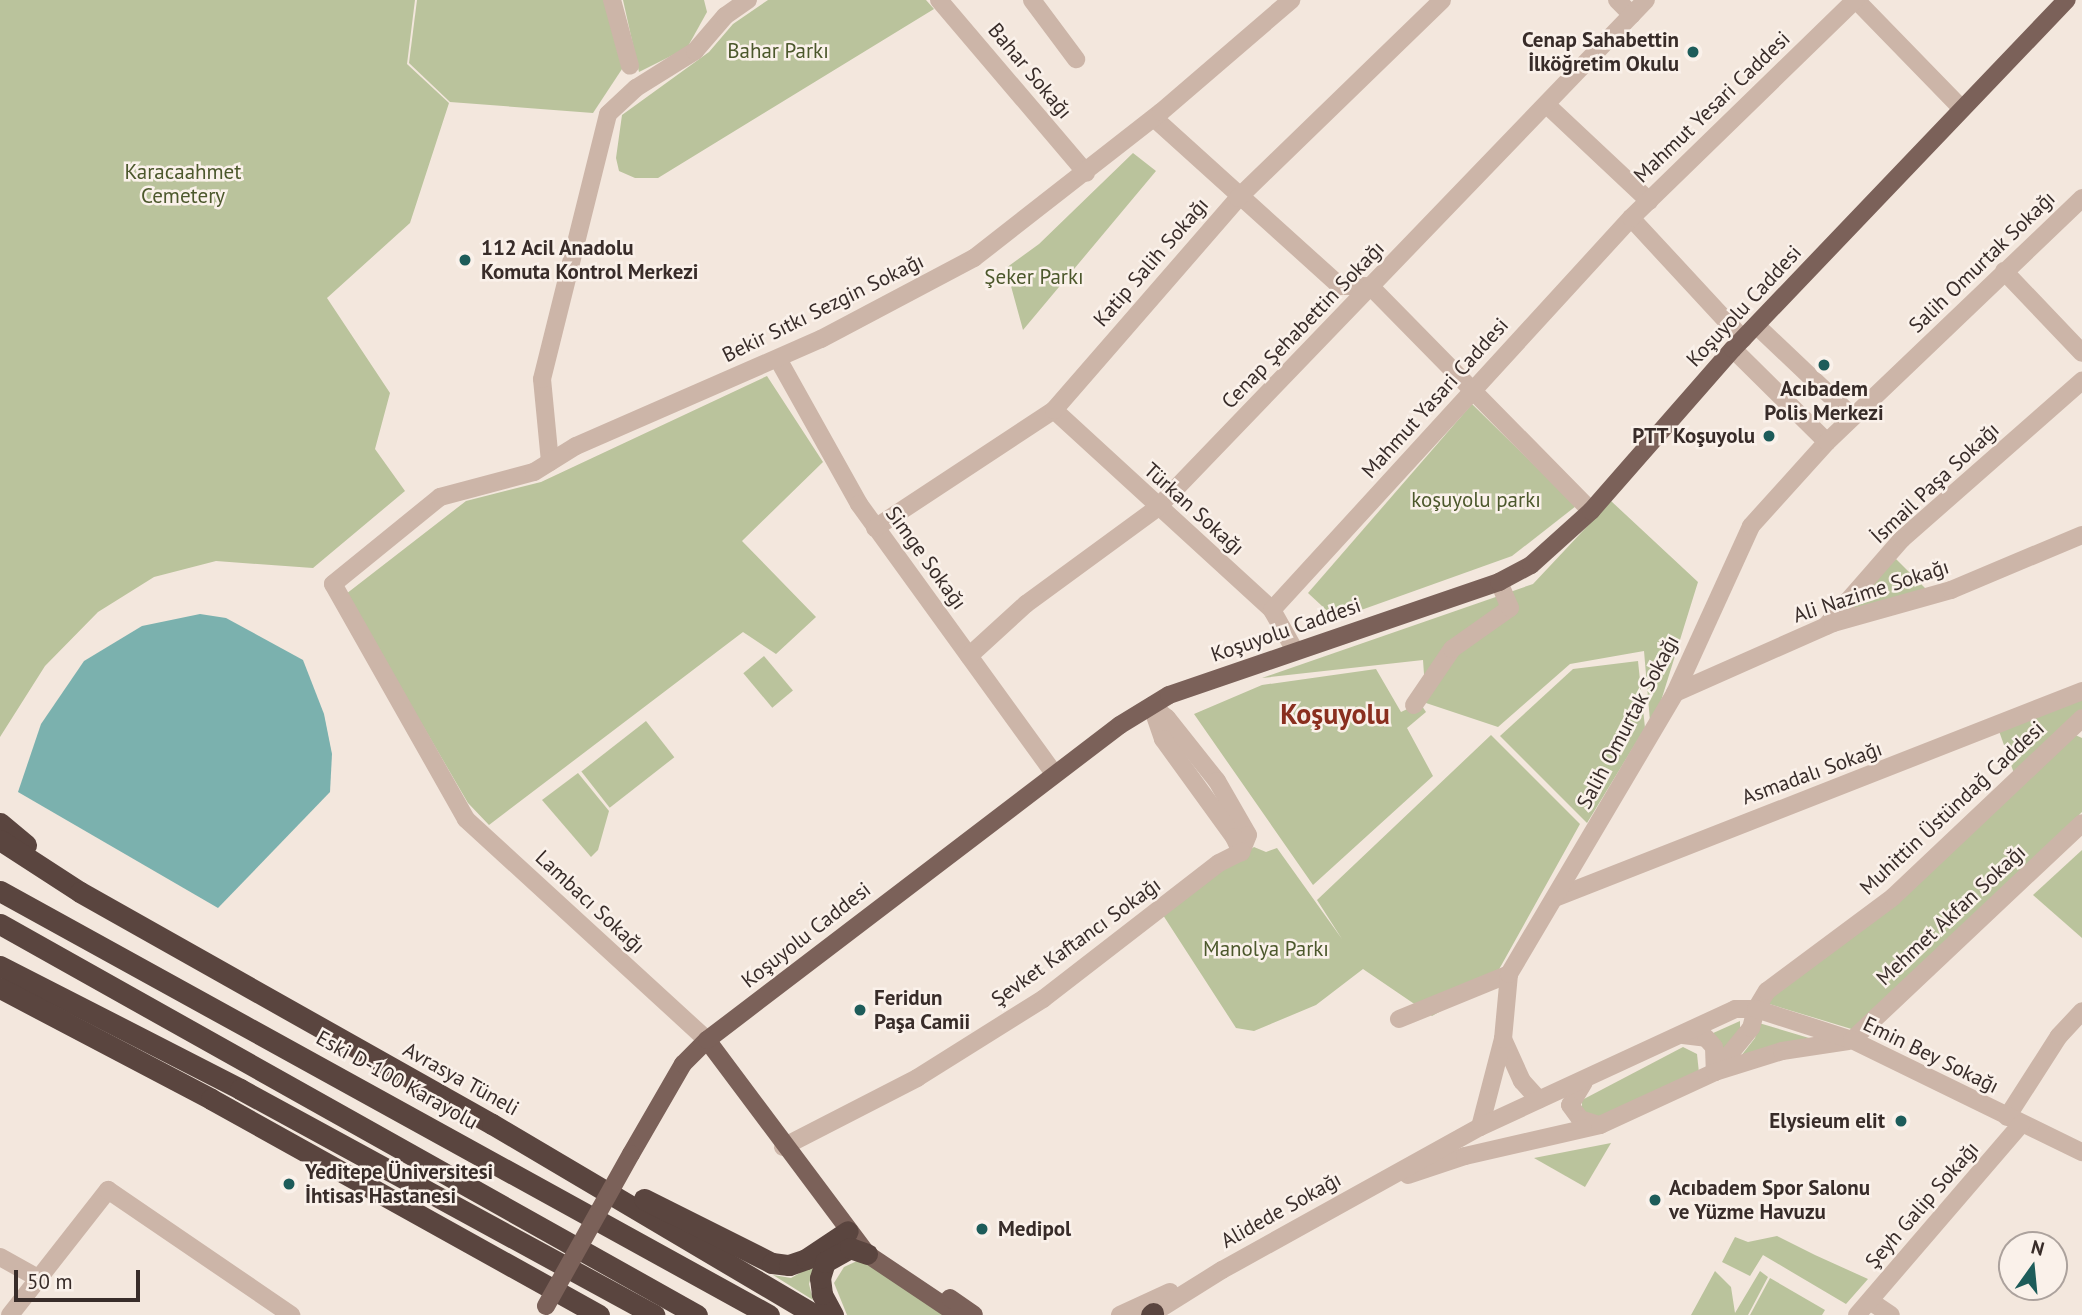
<!DOCTYPE html>
<meta charset="utf-8">
<style>
body{margin:0}
#map{position:relative;width:2082px;height:1315px;overflow:hidden;background:#f3e7dd;font-family:"PT Sans",sans-serif}
div>[style]{position:absolute}
[style*='--x']{left:calc(var(--x)*1px);top:calc(var(--y)*1px);width:calc(var(--w)*1px);rotate:calc(var(--a)*1deg)}
.green>*{inset:0;background:#bac39c;transform-origin:0 0}
.water>*{inset:0;background:#7bb1ae}
.minor>*{height:18px;margin:-9px;padding:0 9px;transform-origin:9px;border-radius:9px;background:#ccb5a8}
.major>*{height:18px;margin:-9px;padding:0 9px;transform-origin:9px;border-radius:9px;background:#7b6159}
.highway>*{height:21px;margin:-10.5px;padding:0 10.5px;transform-origin:10.5px;border-radius:10.5px;background:#5a453f}
.major-bridge>*{height:18px;margin:-9px;padding:0 9px;transform-origin:9px;border-radius:9px;background:#7b6159}
.dots>*{width:19px;height:19px;translate:-50% -50%;box-sizing:border-box;border:4px solid #faf1ea;border-radius:50%}
span{translate:-50% -50%;white-space:nowrap;text-align:center;line-height:1.15;-webkit-text-stroke:5px #faf1ea;paint-order:stroke}
.poi-label{font-size:21px;color:#382c29;font-weight:700}
.right{translate:-100% -50%;text-align:right}
.left{translate:0 -50%;text-align:left}
.park-label{font-size:21px;color:#4c582c}
.street-label{font-size:21px;color:#382c29}
.district-label{font-size:28px;color:#8a2f1f;font-weight:700}
.north{position:absolute;left:1998px;top:1231px;width:70px;height:70px;box-sizing:border-box;background:#faf1ea;border:2px solid #aca29d;border-radius:50%;rotate:15deg;font-size:19px;font-weight:700;line-height:28px;text-align:center;color:#382c29}
.north::after{content:'';display:block;margin:auto;width:24px;height:32px;background:#1d5c5a;clip-path:polygon(50% 0,100% 100%,50% 72%,0 100%)}
.scale{position:absolute;left:14px;top:1270px;width:126px;height:32px;box-sizing:border-box;border:4px solid #382c29;border-top:0;padding-left:9px;font-size:21px;line-height:24px;white-space:nowrap;color:#382c29;-webkit-text-stroke:5px #faf1ea;paint-order:stroke}
</style>
<div id="map">
<div class="green">
<div style="clip-path:polygon(0 0,415px 0,407px 64px,449px 103px,410px 223px,327px 298px,390px 393px,375px 449px,405px 491px,313px 568px,216px 561px,154px 577px,98px 612px,45px 666px,0 737px)"></div>
<div style="clip-path:polygon(417px 0,606px 0,624px 66px,593px 113px,450px 102px,409px 63px)"></div>
<div style="clip-path:polygon(623px 0,704px 0,707px 12px,687px 48px,639px 72px)"></div>
<div style="clip-path:polygon(768px 0,926px 0,934px 9px,658px 178px,635px 178px,619px 171px,616px 158px,622px 115px,709px 52px,733px 24px)"></div>
<div style="clip-path:polygon(1133px 153px,1156px 171px,1023px 330px,1006px 268px,1039px 244px)"></div>
<div style="clip-path:polygon(767px 376px,823px 462px,742px 541px,816px 617px,776px 654px,743px 632px,489px 825px,468px 803px,346px 594px,466px 501px,541px 482px)"></div>
<div style="clip-path:polygon(1472px 404px,1576px 506px,1512px 556px,1336px 619px,1308px 593px)"></div>
<div style="clip-path:polygon(1611px 501px,1698px 582px,1651px 733px,1644px 651px,1570px 664px,1498px 727px,1426px 703px,1423px 660px,1262px 678px,1533px 584px)"></div>
<div style="clip-path:polygon(1896px 559px,1928px 591px,1849px 615px,1847px 608px)"></div>
<div style="left:764px;top:656px;width:45px;height:27px;rotate:50deg"></div>
<div style="clip-path:polygon(1638px 661px,1645px 728px,1587px 823px,1500px 736px,1573px 669px)"></div>
<div style="clip-path:polygon(1376px 669px,1401px 712px,1420px 703px,1426px 712px,1407px 728px,1433px 776px,1313px 885px,1194px 714px,1262px 685px)"></div>
<div style="clip-path:polygon(2082px 696px,2082px 711px,2015px 776px,1999px 731px)"></div>
<div style="left:646px;top:721px;width:46px;height:82px;rotate:52deg"></div>
<div style="clip-path:polygon(2073px 734px,2082px 738px,2082px 812px,1858px 1031px,1766px 1003px)"></div>
<div style="clip-path:polygon(1491px 735px,1580px 824px,1492px 982px,1432px 1016px,1363px 969px,1316px 1005px,1254px 1031px,1236px 1028px,1161px 912px,1254px 847px,1266px 852px,1277px 848px,1342px 939px,1317px 900px)"></div>
<div style="clip-path:polygon(578px 773px,609px 811px,598px 850px,591px 857px,542px 800px)"></div>
<div style="clip-path:polygon(2082px 850px,2082px 938px,2033px 895px)"></div>
<div style="clip-path:polygon(1740px 1021px,1740px 1030px,1724px 1050px,1711px 1034px)"></div>
<div style="clip-path:polygon(1759px 1023px,1809px 1038px,1737px 1061px,1755px 1038px)"></div>
<div style="clip-path:polygon(1683px 1047px,1697px 1054px,1699px 1073px,1600px 1118px,1582px 1111px,1582px 1100px)"></div>
<div style="clip-path:polygon(1611px 1143px,1585px 1187px,1534px 1158px)"></div>
<div style="clip-path:polygon(1777px 1236px,1815px 1255px,1868px 1279px,1846px 1304px,1763px 1255px,1750px 1276px,1722px 1262px,1735px 1237px,1748px 1242px)"></div>
<div style="clip-path:polygon(857px 1261px,873px 1265px,945px 1315px,847px 1315px,834px 1283px,844px 1267px)"></div>
<div style="clip-path:polygon(814px 1265px,809px 1284px,813px 1300px,773px 1275px,791px 1278px)"></div>
<div style="clip-path:polygon(1715px 1271px,1731px 1287px,1735px 1313px,1760px 1271px,1768px 1277px,1748px 1315px,1691px 1315px)"></div>
<div style="clip-path:polygon(1770px 1278px,1825px 1310px,1822px 1315px,1750px 1315px)"></div>
</div>
<div class="water">
<div style="clip-path:polygon(200px 614px,226px 618px,303px 660px,324px 714px,332px 754px,330px 792px,218px 908px,18px 792px,41px 724px,84px 661px,142px 626px)"></div>
</div>
<div class="minor">
<div style="--x:612;--y:0;--w:68;--a:74.7"></div>
<div style="--x:939;--y:0;--w:227;--a:49.6"></div>
<div style="--x:1032;--y:0;--w:74;--a:53.3"></div>
<div style="--x:1617;--y:0;--w:21;--a:45"></div>
<div style="--x:1856;--y:0;--w:149;--a:45.8"></div>
<div style="--x:1548;--y:106;--w:139;--a:43.2"></div>
<div style="--x:1154;--y:118;--w:251;--a:42.1"></div>
<div style="--x:1340;--y:286;--w:30;--a:0"></div>
<div style="--x:1370;--y:286;--w:315;--a:45.5"></div>
<div style="--x:1631;--y:218;--w:165;--a:47.2"></div>
<div style="--x:2004;--y:271;--w:113;--a:46.4"></div>
<div style="--x:1757;--y:326;--w:132;--a:43.5"></div>
<div style="--x:1733;--y:349;--w:132;--a:44.7"></div>
<div style="--x:778;--y:359;--w:166;--a:60.8"></div>
<div style="--x:859;--y:504;--w:332;--a:54.1"></div>
<div style="--x:1054;--y:410;--w:296;--a:42.5"></div>
<div style="--x:1272;--y:610;--w:45;--a:60.6"></div>
<div style="--x:550;--y:462;--w:83;--a:-95.5"></div>
<div style="--x:542;--y:379;--w:273;--a:-76"></div>
<div style="--x:608;--y:114;--w:38;--a:-43"></div>
<div style="--x:636;--y:88;--w:70;--a:-32.1"></div>
<div style="--x:695;--y:51;--w:46;--a:-49.4"></div>
<div style="--x:725;--y:16;--w:28;--a:-35"></div>
<div style="--x:875;--y:528;--w:214;--a:-33.4"></div>
<div style="--x:1054;--y:410;--w:281;--a:-49"></div>
<div style="--x:1238;--y:198;--w:284;--a:-44.1"></div>
<div style="--x:1272;--y:610;--w:532;--a:-47.52"></div>
<div style="--x:1631;--y:218;--w:313;--a:-44.2"></div>
<div style="--x:1826;--y:626;--w:116;--a:-48.9"></div>
<div style="--x:1902;--y:539;--w:240;--a:-41.3"></div>
<div style="--x:969;--y:656;--w:77;--a:-42.4"></div>
<div style="--x:1026;--y:604;--w:162;--a:-36.2"></div>
<div style="--x:1157;--y:508;--w:705;--a:-46.09"></div>
<div style="--x:1675;--y:693;--w:173;--a:-23.9"></div>
<div style="--x:1833;--y:623;--w:123;--a:-15.6"></div>
<div style="--x:1951;--y:590;--w:142;--a:-22.8"></div>
<div style="--x:1414;--y:705;--w:68;--a:-55.8"></div>
<div style="--x:1452;--y:649;--w:71;--a:-35.3"></div>
<div style="--x:1510;--y:608;--w:28;--a:-113"></div>
<div style="--x:1152;--y:706;--w:19;--a:39"></div>
<div style="--x:1167;--y:718;--w:80;--a:51.6"></div>
<div style="--x:1217;--y:781;--w:62;--a:60.1"></div>
<div style="--x:1248;--y:835;--w:18;--a:112"></div>
<div style="--x:1152;--y:707;--w:34;--a:71"></div>
<div style="--x:1163;--y:739;--w:121;--a:54.1"></div>
<div style="--x:1234;--y:837;--w:17;--a:65"></div>
<div style="--x:1557;--y:897;--w:564;--a:-21.42"></div>
<div style="--x:1399;--y:1019;--w:119;--a:-22.2"></div>
<div style="--x:1683;--y:1035;--w:23;--a:7"></div>
<div style="--x:1706;--y:1038;--w:12;--a:48"></div>
<div style="--x:1714;--y:1047;--w:25;--a:88"></div>
<div style="--x:1503;--y:1039;--w:46;--a:65.7"></div>
<div style="--x:1522;--y:1081;--w:25;--a:48"></div>
<div style="--x:707;--y:1040;--w:327;--a:-137.5"></div>
<div style="--x:466;--y:819;--w:270;--a:-119.5"></div>
<div style="--x:333;--y:584;--w:138;--a:-39.1"></div>
<div style="--x:440;--y:497;--w:97;--a:-14.9"></div>
<div style="--x:534;--y:472;--w:49;--a:-31.8"></div>
<div style="--x:576;--y:446;--w:267;--a:-23.6"></div>
<div style="--x:821;--y:339;--w:173;--a:-27.9"></div>
<div style="--x:974;--y:258;--w:237;--a:-38"></div>
<div style="--x:1161;--y:112;--w:172;--a:-40.7"></div>
<div style="--x:1852;--y:1040;--w:316;--a:-43.3"></div>
<div style="--x:1715;--y:1072;--w:57;--a:-50.7"></div>
<div style="--x:1751;--y:1028;--w:20;--a:-75"></div>
<div style="--x:1756;--y:1009;--w:21;--a:-59"></div>
<div style="--x:1767;--y:991;--w:157;--a:-36.7"></div>
<div style="--x:1893;--y:897;--w:260;--a:-43.4"></div>
<div style="--x:1584;--y:1082;--w:27;--a:121"></div>
<div style="--x:1570;--y:1105;--w:17;--a:54"></div>
<div style="--x:1580;--y:1119;--w:19;--a:18"></div>
<div style="--x:2007;--y:1117;--w:96;--a:-57.3"></div>
<div style="--x:2059;--y:1036;--w:34;--a:-47"></div>
<div style="--x:1480;--y:1127;--w:91;--a:-75.4"></div>
<div style="--x:1503;--y:1039;--w:65;--a:-84.7"></div>
<div style="--x:1509;--y:974;--w:326;--a:-59.4"></div>
<div style="--x:1675;--y:693;--w:183;--a:-65.5"></div>
<div style="--x:1751;--y:526;--w:113;--a:-47.9"></div>
<div style="--x:1827;--y:442;--w:353;--a:-43.7"></div>
<div style="--x:783;--y:1147;--w:151;--a:-27.2"></div>
<div style="--x:917;--y:1078;--w:149;--a:-32.1"></div>
<div style="--x:1043;--y:999;--w:222;--a:-37.7"></div>
<div style="--x:1219;--y:863;--w:25;--a:-27"></div>
<div style="--x:1408;--y:1175;--w:60;--a:-18.4"></div>
<div style="--x:1465;--y:1156;--w:139;--a:-12.9"></div>
<div style="--x:1600;--y:1125;--w:127;--a:-24.7"></div>
<div style="--x:1715;--y:1072;--w:70;--a:-17.4"></div>
<div style="--x:1782;--y:1051;--w:67;--a:-8.6"></div>
<div style="--x:0;--y:1257;--w:43;--a:28.9"></div>
<div style="--x:1870;--y:1301;--w:25;--a:34"></div>
<div style="--x:10;--y:1315;--w:159;--a:-51.9"></div>
<div style="--x:108;--y:1190;--w:222;--a:34.3"></div>
<div style="--x:1120;--y:1315;--w:55;--a:-24.7"></div>
<div style="--x:1150;--y:1315;--w:85;--a:-32"></div>
<div style="--x:1222;--y:1270;--w:295;--a:-29"></div>
<div style="--x:1480;--y:1127;--w:281;--a:-24.8"></div>
<div style="--x:1735;--y:1009;--w:21;--a:0"></div>
<div style="--x:1756;--y:1009;--w:101;--a:17.9"></div>
<div style="--x:1852;--y:1040;--w:256;--a:26"></div>
<div style="--x:1857;--y:1315;--w:252;--a:-49.3"></div>
</div>
<div class="major">
<div style="--x:707;--y:1040;--w:267;--a:53.2"></div>
<div style="--x:867;--y:1254;--w:110;--a:33.8"></div>
<div style="--x:631;--y:1154;--w:104;--a:-60"></div>
<div style="--x:683;--y:1064;--w:34;--a:-45"></div>
<div style="--x:707;--y:1040;--w:519;--a:-37.33"></div>
<div style="--x:1120;--y:725;--w:57;--a:-31.5"></div>
<div style="--x:1169;--y:695;--w:349;--a:-18.9"></div>
<div style="--x:1499;--y:582;--w:36;--a:-28"></div>
<div style="--x:1531;--y:565;--w:81;--a:-42"></div>
<div style="--x:1591;--y:511;--w:215;--a:-48.8"></div>
<div style="--x:1733;--y:349;--w:483;--a:-46.3"></div>
<div style="--x:950;--y:1298;--w:29;--a:35"></div>
</div>
<div class="highway">
<div style="--x:0;--y:823;--w:34;--a:40"></div>
<div style="--x:0;--y:840;--w:95;--a:33"></div>
<div style="--x:80;--y:892;--w:473;--a:29.4"></div>
<div style="--x:492;--y:1124;--w:375;--a:30.6"></div>
<div style="--x:0;--y:891;--w:878;--a:28.87"></div>
<div style="--x:0;--y:924;--w:799;--a:29.29"></div>
<div style="--x:0;--y:966;--w:270;--a:27.1"></div>
<div style="--x:240;--y:1089;--w:472;--a:28.6"></div>
<div style="--x:0;--y:988;--w:238;--a:27.7"></div>
<div style="--x:211;--y:1099;--w:444;--a:29.1"></div>
<div style="--x:644;--y:1199;--w:143;--a:26.6"></div>
<div style="--x:772;--y:1263;--w:17;--a:7"></div>
<div style="--x:789;--y:1265;--w:18;--a:-19"></div>
<div style="--x:806;--y:1259;--w:50;--a:-33.7"></div>
<div style="--x:833;--y:1315;--w:24;--a:-118"></div>
<div style="--x:822;--y:1294;--w:16;--a:-97"></div>
<div style="--x:820;--y:1278;--w:17;--a:-73"></div>
<div style="--x:825;--y:1262;--w:29;--a:-29"></div>
<div style="--x:850;--y:1248;--w:18;--a:19"></div>
<div style="--x:1151;--y:1315;--w:3;--a:-45"></div>
</div>
<div class="major-bridge">
<div style="--x:546;--y:1306;--w:174;--a:-60.8"></div>
</div>
<div class="dots">
<div style="left:1693px;top:52px;background:#1d5c5a"></div>
<div style="left:465px;top:260px;background:#1d5c5a"></div>
<div style="left:1824px;top:365px;background:#1d5c5a"></div>
<div style="left:1769px;top:436px;background:#1d5c5a"></div>
<div style="left:860px;top:1010px;background:#1d5c5a"></div>
<div style="left:1901px;top:1121px;background:#1d5c5a"></div>
<div style="left:289px;top:1184px;background:#1d5c5a"></div>
<div style="left:1655px;top:1200px;background:#1d5c5a"></div>
<div style="left:982px;top:1229px;background:#1d5c5a"></div>
</div>
<div class="poi-label">
<span class="right" style="left:1679px;top:52px">Cenap Sahabettin<br>İlköğretim Okulu</span>
<span class="left" style="left:481px;top:260px">112 Acil Anadolu<br>Komuta Kontrol Merkezi</span>
<span style="left:1824px;top:401px">Acıbadem<br>Polis Merkezi</span>
<span class="right" style="left:1755px;top:436px">PTT Koşuyolu</span>
<span class="left" style="left:874px;top:1010px">Feridun<br>Paşa Camii</span>
<span class="right" style="left:1885px;top:1121px">Elysieum elit</span>
<span class="left" style="left:305px;top:1184px">Yeditepe Üniversitesi<br>İhtisas Hastanesi</span>
<span class="left" style="left:1669px;top:1200px">Acıbadem Spor Salonu<br>ve Yüzme Havuzu</span>
<span class="left" style="left:998px;top:1229px">Medipol</span>
</div>
<div class="park-label">
<span style="left:778px;top:51px">Bahar Parkı</span>
<span style="left:183px;top:184px">Karacaahmet<br>Cemetery</span>
<span style="left:1034px;top:277px">Şeker Parkı</span>
<span style="left:1476px;top:500px">koşuyolu parkı</span>
<span style="left:1266px;top:949px">Manolya Parkı</span>
</div>
<div class="street-label">
<span style="left:1030px;top:71px;rotate:50deg">Bahar Sokağı</span>
<span style="left:1712px;top:107px;rotate:-44deg">Mahmut Yesari Caddesi</span>
<span style="left:1151px;top:262px;rotate:-49deg">Katip Salih Sokağı</span>
<span style="left:1982px;top:262px;rotate:-44deg">Salih Omurtak Sokağı</span>
<span style="left:1744px;top:306px;rotate:-47deg">Koşuyolu Caddesi</span>
<span style="left:823px;top:308px;rotate:-26deg">Bekir Sıtkı Sezgin Sokağı</span>
<span style="left:1303px;top:325px;rotate:-46deg">Cenap Şehabettin Sokağı</span>
<span style="left:1435px;top:398px;rotate:-48deg">Mahmut Yasari Caddesi</span>
<span style="left:1935px;top:483px;rotate:-43deg">İsmail Paşa Sokağı</span>
<span style="left:1194px;top:509px;rotate:42deg">Türkan Sokağı</span>
<span style="left:926px;top:558px;rotate:54deg">Simge Sokağı</span>
<span style="left:1871px;top:591px;rotate:-18deg">Ali Nazime Sokağı</span>
<span style="left:1286px;top:630px;rotate:-19deg">Koşuyolu Caddesi</span>
<span style="left:1628px;top:722px;rotate:-62deg">Salih Omurtak Sokağı</span>
<span style="left:1812px;top:773px;rotate:-20deg">Asmadalı Sokağı</span>
<span style="left:1952px;top:808px;rotate:-43deg">Muhittin Üstündağ Caddesi</span>
<span style="left:590px;top:902px;rotate:43deg">Lambacı Sokağı</span>
<span style="left:1951px;top:915px;rotate:-43deg">Mehmet Akfan Sokağı</span>
<span style="left:806px;top:935px;rotate:-38deg">Koşuyolu Caddesi</span>
<span style="left:1076px;top:942px;rotate:-36deg">Şevket Kaftancı Sokağı</span>
<span style="left:1931px;top:1055px;rotate:26deg">Emin Bey Sokağı</span>
<span style="left:461px;top:1079px;rotate:29deg">Avrasya Tüneli</span>
<span style="left:397px;top:1080px;rotate:29deg">Eski D-100 Karayolu</span>
<span style="left:1922px;top:1205px;rotate:-49deg">Şeyh Galip Sokağı</span>
<span style="left:1281px;top:1210px;rotate:-29deg">Alidede Sokağı</span>
</div>
<div class="district-label">
<span style="left:1335px;top:714px">Koşuyolu</span>
</div>
<div class="north">N</div>
<div class="scale">50 m</div>
</div>
